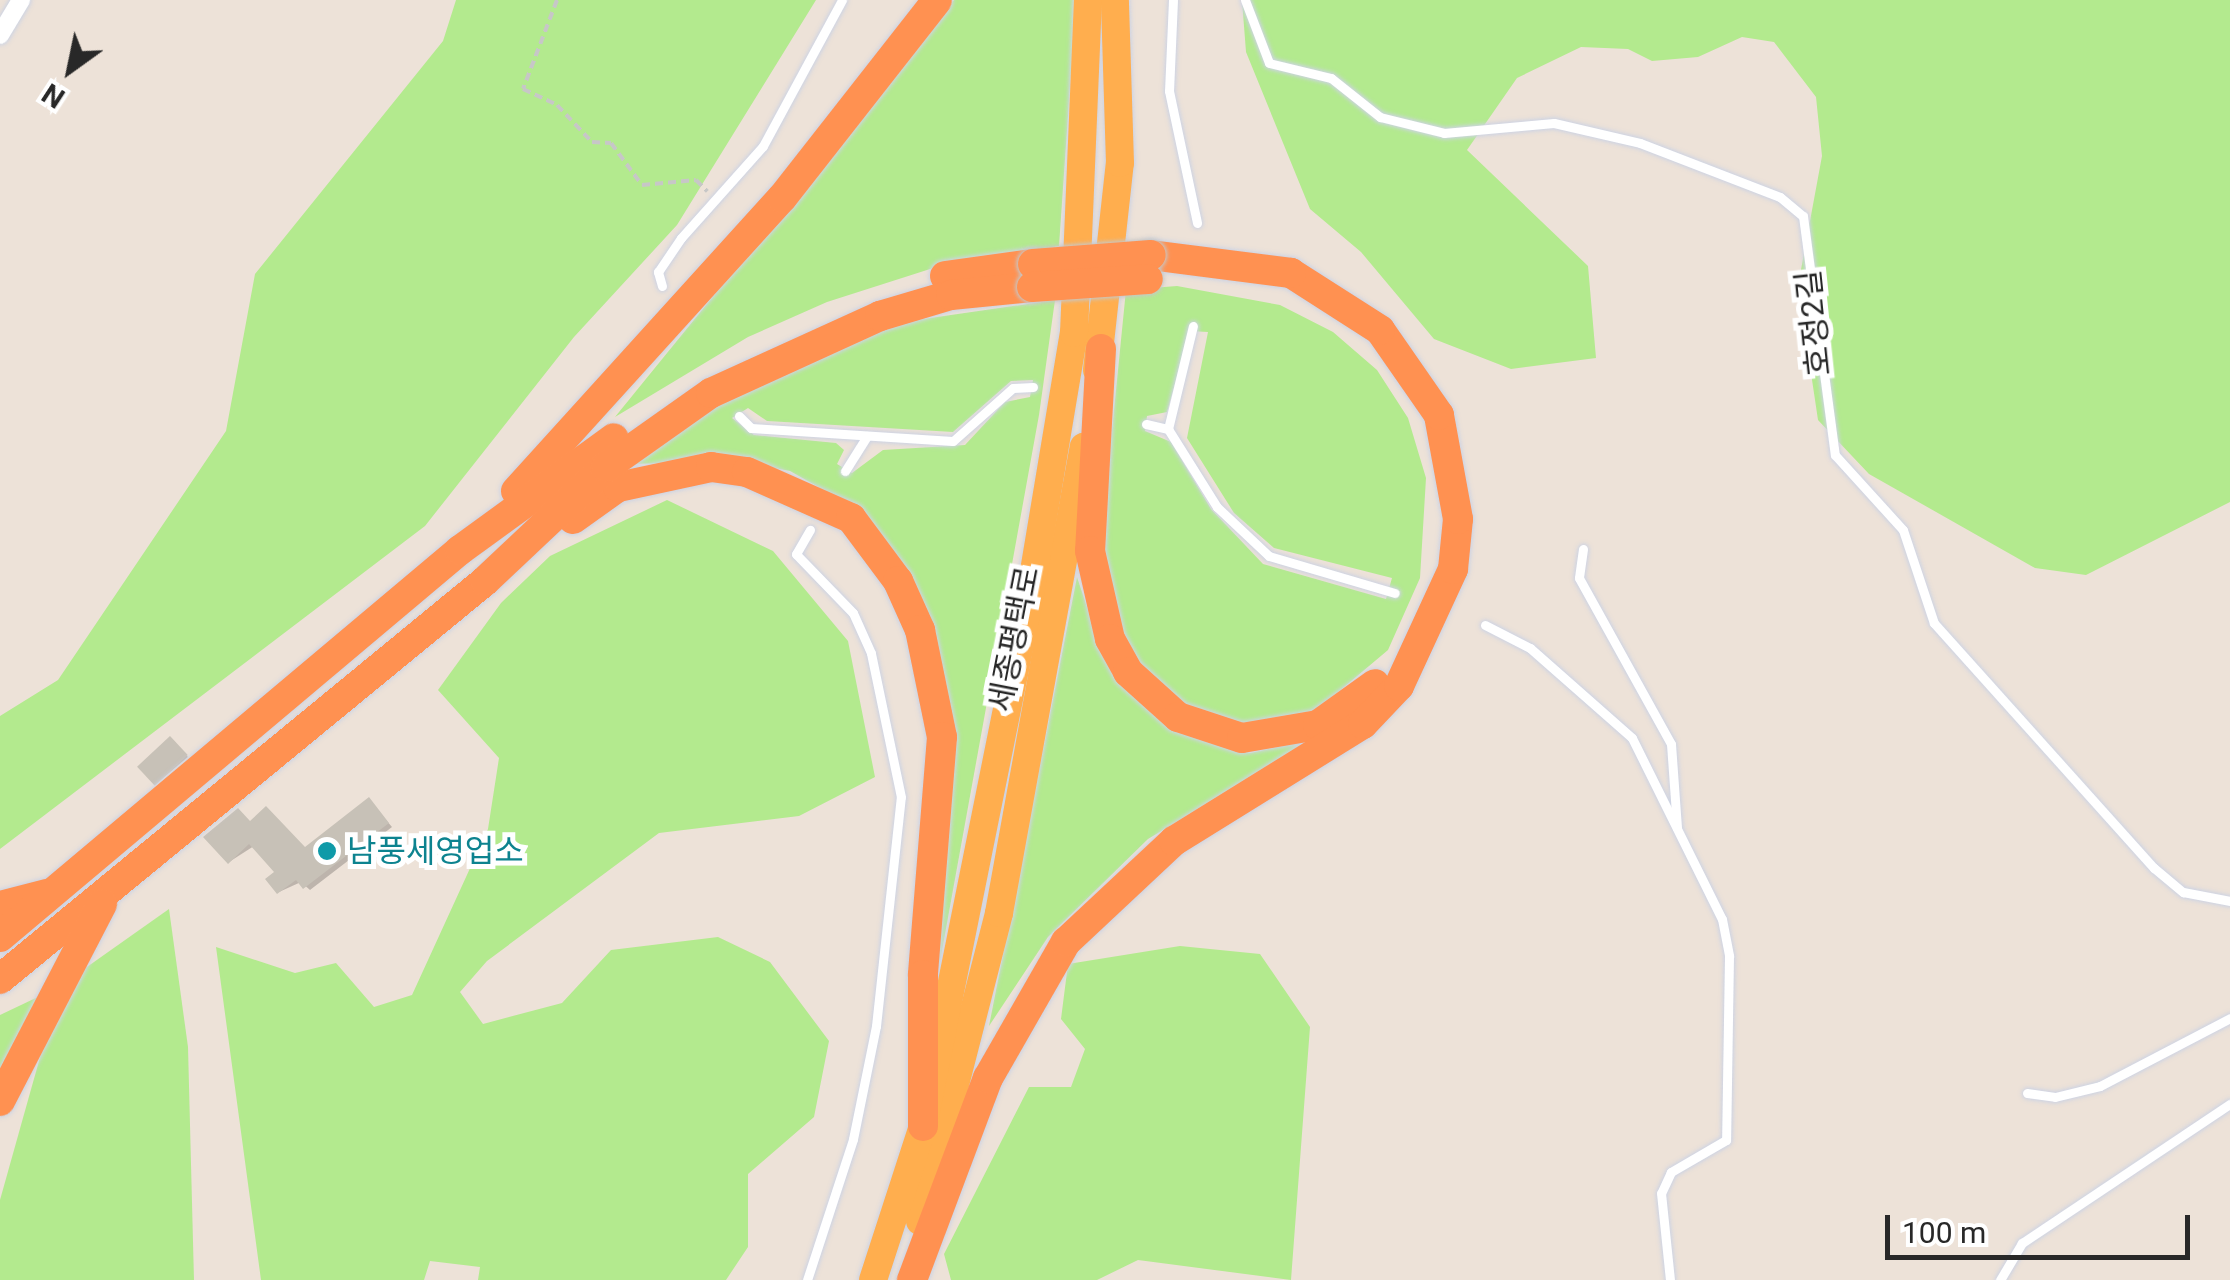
<!DOCTYPE html>
<meta charset="utf-8">
<style>
body{margin:0}
#map{position:relative;width:2230px;height:1280px;overflow:hidden;background:#ede2d8;font-family:Roboto,"Noto Sans KR",sans-serif}
div>[style]{position:absolute}
[style*='--x']{left:calc(var(--x)*1px);top:calc(var(--y)*1px);width:calc(var(--w)*1px);rotate:calc(var(--a)*1deg)}
.green>*{inset:0;background:#b3ea8e}
.shadow>*{inset:0;background:#0003}
.building>*{inset:0;background:#c7c1b7;transform-origin:0 0}
.path>*{height:4px;margin-top:-2px;transform-origin:0;background:repeating-linear-gradient(90deg,#c7c7c7 0 8px,transparent 0 13px)}
.roads{filter:drop-shadow(0 0 2px #cdd3e3) drop-shadow(0 0 2px #cdd3e3)}
.service>*{height:9px;margin:-4.5px;padding:0 4.5px;transform-origin:4.5px;border-radius:4.5px;background:#fff}
.minor>*{height:18px;margin:-9px;padding:0 9px;transform-origin:9px;border-radius:9px;background:#fff}
.trunk>*{height:28px;margin:-14px;padding:0 14px;transform-origin:14px;border-radius:14px;background:#ffae4e}
.motorway>*{height:30px;margin:-15px;padding:0 15px;transform-origin:15px;border-radius:15px;background:#ff9151}
.bridges{filter:drop-shadow(0 0 2px #c7c7c7) drop-shadow(0 0 2px #c7c7c7)}
.motorway-bridge>*{height:30px;margin:-15px;padding:0 15px;transform-origin:15px;border-radius:15px;background:#ff9151}
.dots>*{width:28px;height:28px;translate:-50% -50%;box-sizing:border-box;border:5px solid #fff;border-radius:50%}
span{translate:-50% -50%;white-space:nowrap;text-align:center;line-height:1.15;-webkit-text-stroke:10px #fff;paint-order:stroke}
.street-label{font-size:32px;color:#282828}
.culture-label{font-size:32px;color:#0d838f}
.left{translate:0 -50%;text-align:left}
.north{position:absolute;left:20px;top:20px;width:100px;height:100px;-webkit-text-stroke:8px #fff;paint-order:stroke;rotate:213deg;font-size:28px;font-weight:700;line-height:40px;text-align:center;color:#282828}
.north::after{content:'';display:block;margin:auto;width:35px;height:45px;background:#282828;clip-path:polygon(50% 0,100% 100%,50% 72%,0 100%)}
.scale{position:absolute;left:1885px;top:1215px;width:305px;height:45px;box-sizing:border-box;border:5px solid #282828;border-top:0;padding-left:12px;font-size:30px;line-height:35px;white-space:nowrap;color:#282828;-webkit-text-stroke:8px #fff;paint-order:stroke}
</style>
<div id="map">
<div class="green">
<div style="clip-path:polygon(456px 0,816px 0,677px 225px,574px 337px,425px 526px,0 849px,0 716px,58px 680px,226px 431px,255px 274px,443px 41px)"></div>
<div style="clip-path:polygon(954px 0,1076px 0,1059px 246px,952px 262px,827px 302px,748px 337px,615px 417px)"></div>
<div style="clip-path:polygon(1242px 0,2230px 0,2230px 502px,2086px 575px,2035px 568px,1869px 474px,1818px 420px,1798px 286px,1822px 156px,1816px 97px,1774px 42px,1742px 37px,1698px 57px,1652px 61px,1628px 49px,1581px 47px,1517px 78px,1467px 150px,1588px 266px,1596px 358px,1511px 369px,1434px 339px,1361px 252px,1310px 209px,1246px 52px)"></div>
<div style="clip-path:polygon(evenodd,1177px 286px,1280px 305px,1333px 332px,1377px 370px,1408px 418px,1426px 478px,1420px 578px,1388px 650px,1305px 720px,1241px 727px,1168px 699px,1120px 638px,1100px 550px,1126px 290px,1177px 286px,1190px 331px,1208px 332px,1187px 438px,1234px 513px,1274px 548px,1392px 578px,1386px 599px,1263px 564px,1211px 509px,1171px 442px,1145px 431px,1147px 416px,1167px 412px,1190px 331px)"></div>
<div style="clip-path:polygon(evenodd,1055px 300px,1039px 415px,938px 973px,951px 706px,852px 506px,790px 471px,743px 462px,624px 464px,708px 407px,889px 324px,1055px 300px,1033px 380px,1030px 397px,1005px 402px,965px 445px,883px 450px,852px 473px,837px 464px,844px 450px,836px 443px,754px 435px,732px 418px,748px 408px,767px 421px,953px 432px,1011px 381px,1033px 380px)"></div>
<div style="clip-path:polygon(667px 500px,773px 551px,848px 641px,875px 777px,799px 816px,659px 833px,487px 961px,460px 992px,483px 1024px,562px 1003px,611px 950px,718px 937px,770px 962px,829px 1041px,814px 1117px,748px 1174px,748px 1247px,726px 1280px,478px 1280px,480px 1267px,430px 1261px,424px 1280px,261px 1280px,216px 947px,295px 973px,336px 963px,374px 1007px,412px 995px,488px 829px,499px 758px,438px 690px,501px 603px,550px 556px)"></div>
<div style="clip-path:polygon(1077px 577px,1104px 658px,1168px 728px,1250px 753px,1315px 739px,1148px 839px,1048px 937px,989px 1026px)"></div>
<div style="clip-path:polygon(169px 909px,188px 1047px,194px 1280px,0 1280px,0 1200px,60px 986px)"></div>
<div style="clip-path:polygon(1180px 946px,1260px 954px,1310px 1027px,1291px 1280px,1138px 1260px,1097px 1280px,951px 1280px,944px 1254px,1029px 1087px,1071px 1087px,1085px 1049px,1061px 1019px,1068px 964px)"></div>
<div style="clip-path:polygon(40px 996px,0 1069px,0 1015px)"></div>
</div>
<div class="shadow">
<div style="clip-path:polygon(173px 740px,188px 757px,157px 783px,154px 782px)"></div>
<div style="clip-path:polygon(369px 800px,392px 827px,310px 890px,301px 882px,279px 892px,278px 872px,254px 846px,229px 862px,252px 823px,306px 849px)"></div>
</div>
<div class="building">
<div style="left:170px;top:736px;width:26px;height:45px;rotate:47deg"></div>
<div style="clip-path:polygon(369px 797px,389px 823px,303px 889px,296px 880px,277px 894px,265px 879px,274px 872px,249px 844px,228px 864px,203px 837px,238px 808px,250px 821px,266px 806px,305px 847px)"></div>
</div>
<div class="path">
<div style="--x:557;--y:0;--w:95;--a:110.9"></div>
<div style="--x:523;--y:89;--w:38;--a:25"></div>
<div style="--x:557;--y:105;--w:51;--a:46.6"></div>
<div style="--x:592;--y:142;--w:19;--a:3"></div>
<div style="--x:611;--y:143;--w:52;--a:53.6"></div>
<div style="--x:642;--y:185;--w:54;--a:-5.3"></div>
<div style="--x:696;--y:180;--w:16;--a:45"></div>
</div>
<div class="roads">
<div class="service">
<div style="--x:1173;--y:0;--w:91;--a:92.5"></div>
<div style="--x:1169;--y:91;--w:135;--a:78"></div>
<div style="--x:1245;--y:0;--w:67;--a:69.1"></div>
<div style="--x:1269;--y:63;--w:64;--a:13.6"></div>
<div style="--x:1331;--y:78;--w:63;--a:38.5"></div>
<div style="--x:1380;--y:117;--w:66;--a:14"></div>
<div style="--x:1444;--y:133;--w:110;--a:-5.2"></div>
<div style="--x:1554;--y:123;--w:88;--a:13.1"></div>
<div style="--x:1640;--y:143;--w:150;--a:21.1"></div>
<div style="--x:1780;--y:197;--w:30;--a:40"></div>
<div style="--x:1803;--y:216;--w:241;--a:82.4"></div>
<div style="--x:1835;--y:455;--w:101;--a:47.8"></div>
<div style="--x:1903;--y:530;--w:98;--a:71.6"></div>
<div style="--x:1934;--y:623;--w:329;--a:48.1"></div>
<div style="--x:2154;--y:868;--w:38;--a:40"></div>
<div style="--x:2183;--y:892;--w:48;--a:10.8"></div>
<div style="--x:662;--y:286;--w:15;--a:-106"></div>
<div style="--x:658;--y:272;--w:41;--a:-55.9"></div>
<div style="--x:681;--y:238;--w:123;--a:-48.3"></div>
<div style="--x:763;--y:146;--w:166;--a:-61.6"></div>
<div style="--x:739;--y:416;--w:17;--a:45"></div>
<div style="--x:751;--y:428;--w:202;--a:3.7"></div>
<div style="--x:953;--y:441;--w:80;--a:-41.5"></div>
<div style="--x:1013;--y:388;--w:20;--a:-3"></div>
<div style="--x:1146;--y:424;--w:23;--a:13"></div>
<div style="--x:1168;--y:429;--w:92;--a:57.9"></div>
<div style="--x:1217;--y:507;--w:71;--a:43.3"></div>
<div style="--x:1269;--y:556;--w:131;--a:16.4"></div>
<div style="--x:1168;--y:429;--w:106;--a:-76.4"></div>
<div style="--x:845;--y:471;--w:41;--a:-57.8"></div>
<div style="--x:1583;--y:549;--w:29;--a:98"></div>
<div style="--x:1579;--y:578;--w:190;--a:61"></div>
<div style="--x:1671;--y:744;--w:84;--a:85.9"></div>
<div style="--x:1485;--y:625;--w:51;--a:27.1"></div>
<div style="--x:1530;--y:648;--w:136;--a:41.4"></div>
<div style="--x:1632;--y:738;--w:202;--a:63.6"></div>
<div style="--x:1722;--y:919;--w:38;--a:79"></div>
<div style="--x:1729;--y:956;--w:184;--a:90.9"></div>
<div style="--x:1726;--y:1140;--w:64;--a:149.8"></div>
<div style="--x:1671;--y:1172;--w:23;--a:115"></div>
<div style="--x:1661;--y:1193;--w:87;--a:84.1"></div>
<div style="--x:2027;--y:1093;--w:28;--a:8"></div>
<div style="--x:2055;--y:1097;--w:46;--a:-13.7"></div>
<div style="--x:2100;--y:1086;--w:147;--a:-27.6"></div>
<div style="--x:807;--y:1280;--w:148;--a:-71.9"></div>
<div style="--x:853;--y:1139;--w:115;--a:-78.5"></div>
<div style="--x:876;--y:1026;--w:230;--a:-83.8"></div>
<div style="--x:901;--y:797;--w:147;--a:-101.8"></div>
<div style="--x:871;--y:653;--w:44;--a:-114.2"></div>
<div style="--x:853;--y:613;--w:82;--a:-134"></div>
<div style="--x:796;--y:554;--w:28;--a:-60"></div>
<div style="--x:2000;--y:1280;--w:43;--a:-59.3"></div>
<div style="--x:2022;--y:1243;--w:250;--a:-33.8"></div>
</div>
<div class="minor">
<div style="--x:0;--y:35;--w:41;--a:-59"></div>
</div>
<div class="trunk">
<div style="--x:1097;--y:370;--w:208;--a:-83.7"></div>
<div style="--x:1120;--y:163;--w:163;--a:-91.8"></div>
<div style="--x:920;--y:1221;--w:318;--a:-75.6"></div>
<div style="--x:999;--y:913;--w:474;--a:-79.7"></div>
<div style="--x:873;--y:1280;--w:162;--a:-72"></div>
<div style="--x:923;--y:1126;--w:542;--a:-78.61"></div>
<div style="--x:1030;--y:595;--w:266;--a:-80.5"></div>
<div style="--x:1074;--y:333;--w:333;--a:-87.6"></div>
</div>
<div class="motorway">
<div style="--x:945;--y:276;--w:89;--a:-7.8"></div>
<div style="--x:1101;--y:349;--w:202;--a:93.1"></div>
<div style="--x:1090;--y:551;--w:90;--a:77.2"></div>
<div style="--x:1110;--y:639;--w:38;--a:61"></div>
<div style="--x:1128;--y:672;--w:67;--a:42"></div>
<div style="--x:1178;--y:717;--w:67;--a:18.2"></div>
<div style="--x:1242;--y:738;--w:77;--a:-9.7"></div>
<div style="--x:1318;--y:725;--w:70;--a:-35.7"></div>
<div style="--x:516;--y:491;--w:396;--a:-47.8"></div>
<div style="--x:782;--y:198;--w:251;--a:-51.9"></div>
<div style="--x:573;--y:519;--w:55;--a:-35.4"></div>
<div style="--x:618;--y:487;--w:95;--a:-12.1"></div>
<div style="--x:711;--y:467;--w:36;--a:8"></div>
<div style="--x:747;--y:472;--w:114;--a:23.9"></div>
<div style="--x:851;--y:518;--w:79;--a:53.3"></div>
<div style="--x:898;--y:581;--w:54;--a:65.8"></div>
<div style="--x:920;--y:630;--w:109;--a:78.4"></div>
<div style="--x:942;--y:737;--w:239;--a:94.6"></div>
<div style="--x:923;--y:975;--w:151;--a:90"></div>
<div style="--x:0;--y:906;--w:49;--a:-14.3"></div>
<div style="--x:0;--y:937;--w:601;--a:-40.07"></div>
<div style="--x:460;--y:550;--w:190;--a:-36"></div>
<div style="--x:0;--y:979;--w:627;--a:-39.37"></div>
<div style="--x:485;--y:581;--w:166;--a:-43.3"></div>
<div style="--x:606;--y:467;--w:128;--a:-35.2"></div>
<div style="--x:711;--y:393;--w:186;--a:-24.5"></div>
<div style="--x:880;--y:316;--w:74;--a:-16.5"></div>
<div style="--x:951;--y:295;--w:81;--a:-5.6"></div>
<div style="--x:0;--y:1101;--w:222;--a:-62.6"></div>
<div style="--x:912;--y:1280;--w:216;--a:-69.4"></div>
<div style="--x:988;--y:1078;--w:157;--a:-60.2"></div>
<div style="--x:1066;--y:942;--w:148;--a:-43.1"></div>
<div style="--x:1174;--y:841;--w:222;--a:-31.8"></div>
<div style="--x:1363;--y:724;--w:52;--a:-46.5"></div>
<div style="--x:1399;--y:686;--w:129;--a:-65.2"></div>
<div style="--x:1453;--y:569;--w:50;--a:-84.3"></div>
<div style="--x:1458;--y:519;--w:106;--a:-100.4"></div>
<div style="--x:1439;--y:415;--w:103;--a:-124.8"></div>
<div style="--x:1380;--y:330;--w:106;--a:-147.4"></div>
<div style="--x:1291;--y:273;--w:141;--a:-172.7"></div>
</div>
</div>
<div class="bridges">
<div class="motorway-bridge">
<div style="--x:1033;--y:264;--w:118;--a:-4.4"></div>
<div style="--x:1032;--y:287;--w:116;--a:-3.9"></div>
</div>
</div>
<div class="dots">
<div style="left:327px;top:851px;background:#0f9aa8"></div>
</div>
<div class="street-label">
<span style="left:1814px;top:323px;rotate:-96deg">호정2길</span>
<span style="left:1014px;top:639px;rotate:-79deg">세종평택로</span>
</div>
<div class="culture-label">
<span class="left" style="left:347px;top:851px">남풍세영업소</span>
</div>
<div class="north">N</div>
<div class="scale">100 m</div>
</div>
